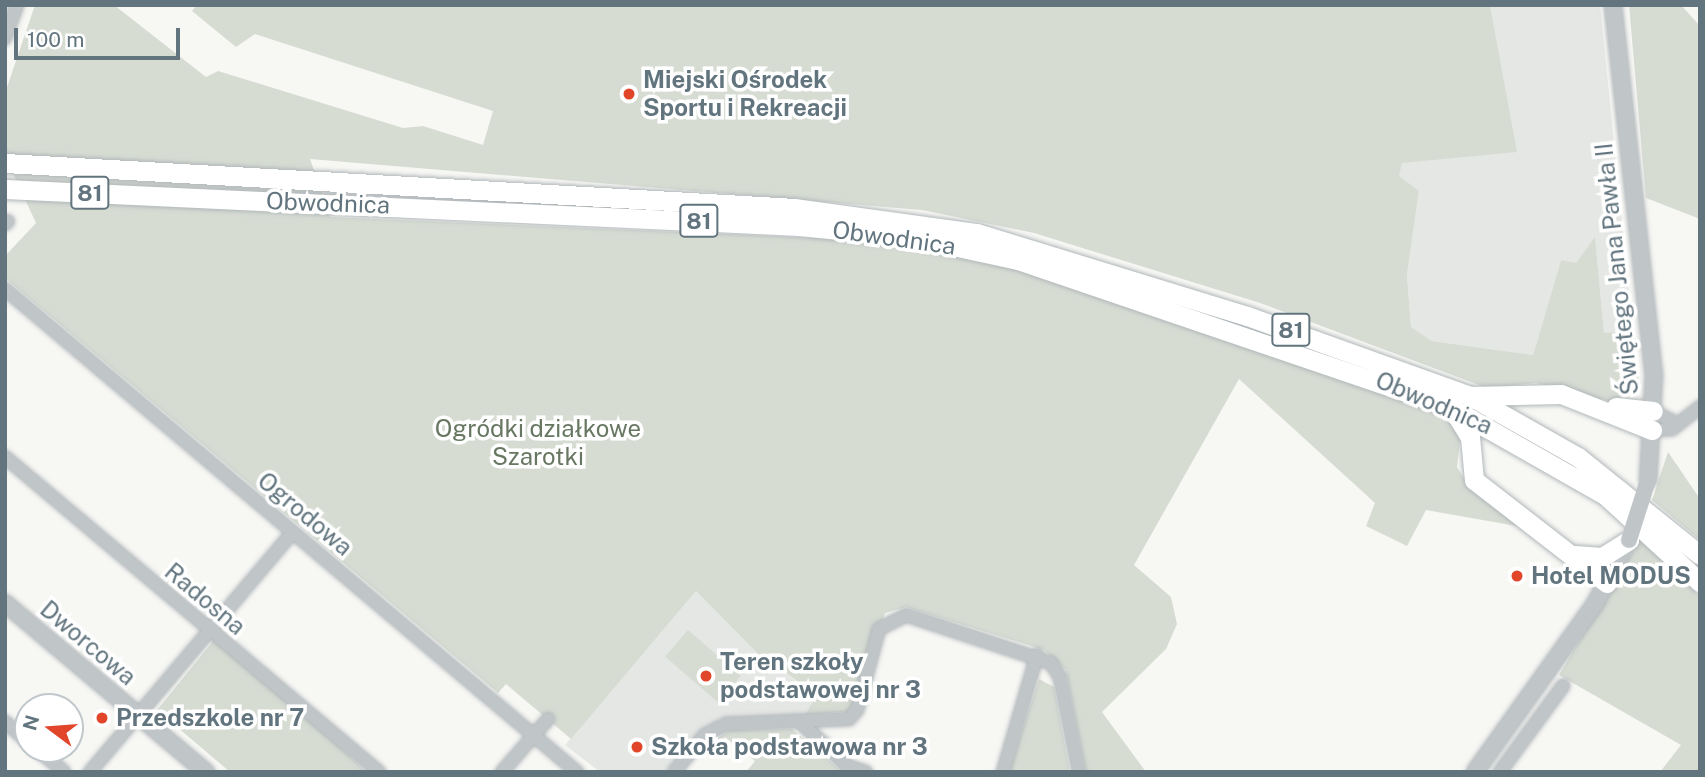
<!DOCTYPE html>
<meta charset="utf-8">
<style>
body{margin:0}
#map{position:relative;width:1705px;height:777px;overflow:hidden;background:#f7f7f4;font-family:"Public Sans",sans-serif}
div>[style]{position:absolute}
[style*='--x']{left:calc(var(--x)*1px);top:calc(var(--y)*1px);width:calc(var(--w)*1px);rotate:calc(var(--a)*1deg)}
.built>*{inset:0;background:#e5e7e5}
.green>*{inset:0;background:#d7dcd3;transform-origin:0 0}
.roads{filter:drop-shadow(0 0 2px #b1b7ba) drop-shadow(0 0 2px #b1b7ba)}
.minor>*{height:12px;margin:-6px;padding:0 6px;transform-origin:6px;border-radius:6px;background:#c0c5c8}
.tertiary>*{height:16px;margin:-8px;padding:0 8px;transform-origin:8px;border-radius:8px;background:#c0c5c8}
.primary>*{height:19px;margin:-9.5px;padding:0 9.5px;transform-origin:9.5px;border-radius:9.5px;background:#fff}
.tertiary-bridge>*{height:16px;margin:-8px;padding:0 8px;transform-origin:8px;border-radius:8px;background:#c0c5c8}
.dots>*{width:19px;height:19px;translate:-50% -50%;box-sizing:border-box;border:4px solid #fff;border-radius:50%}
span{translate:-50% -50%;white-space:nowrap;text-align:center;line-height:1.15;-webkit-text-stroke:7px #fff;paint-order:stroke}
.shield-label span{padding:2px 5px;background:#fff;border:2px solid;border-radius:5px;-webkit-text-stroke-width:0}
.shield-label{font-size:23px;color:#62757f;font-weight:700}
.poi-label{font-size:24px;color:#62757f;font-weight:700}
.left{translate:0 -50%;text-align:left}
.street-label{font-size:24px;color:#62757f}
.park-label{font-size:24px;color:#677761}
.frame{position:absolute;inset:0;border:7px solid #62757f;pointer-events:none}
.north{position:absolute;left:14px;top:693px;width:70px;height:70px;box-sizing:border-box;background:#fff;border:2px solid #c0c8cc;border-radius:50%;rotate:286deg;font-size:19px;font-weight:700;line-height:28px;text-align:center;color:#62757f}
.north::after{content:'';display:block;margin:auto;width:24px;height:32px;background:#e1462a;clip-path:polygon(50% 0,100% 100%,50% 72%,0 100%)}
.scale{position:absolute;left:14px;top:28px;width:166px;height:32px;box-sizing:border-box;border:4px solid #62757f;border-top:0;padding-left:9px;font-size:21px;line-height:24px;white-space:nowrap;color:#62757f;-webkit-text-stroke:5px #fff;paint-order:stroke}
</style>
<div id="map">
<div class="built">
<div style="clip-path:polygon(1490px 5px,1600px 5px,1633px 331px,1604px 334px,1595px 238px,1576px 264px,1561px 260px,1533px 355px,1432px 341px,1411px 327px,1407px 275px,1419px 191px,1398px 176px,1402px 162px,1375px 113px,1516px 152px)"></div>
<div style="clip-path:polygon(696px 591px,761px 657px,817px 695px,805px 715px,720px 719px,664px 772px,600px 772px,565px 745px)"></div>
</div>
<div class="green">
<div style="clip-path:polygon(35px 5px,114px 5px,206px 77px,218px 71px,403px 128px,423px 126px,483px 145px,493px 111px,255px 34px,236px 47px,192px 11px,197px 5px,1490px 5px,1517px 152px,1402px 163px,1399px 176px,1419px 191px,1407px 275px,1411px 327px,1432px 341px,1533px 355px,1561px 260px,1576px 263px,1595px 237px,1604px 333px,1633px 331px,1639px 375px,1634px 393px,1609px 401px,1536px 383px,1487px 388px,1260px 303px,1034px 233px,922px 210px,310px 159px,330px 217px,837px 239px,968px 256px,1100px 294px,1451px 418px,1460px 440px,1457px 467px,1468px 485px,1522px 527px,1426px 510px,1407px 546px,1366px 526px,1375px 503px,1239px 379px,1134px 565px,1171px 597px,1177px 624px,1166px 649px,1102px 712px,1146px 772px,1086px 772px,1066px 670px,1044px 650px,906px 607px,885px 613px,853px 711px,805px 715px,817px 694px,761px 657px,696px 591px,571px 739px,506px 684px,498px 693px,5px 278px,5px 256px,36px 223px,5px 156px,5px 93px)"></div>
<div style="clip-path:polygon(1629px 5px,1681px 5px,1700px 26px,1700px 219px,1646px 198px)"></div>
<div style="clip-path:polygon(1668px 452px,1700px 499px,1700px 540px,1652px 500px)"></div>
<div style="clip-path:polygon(1642px 537px,1700px 597px,1700px 772px,1660px 772px,1681px 745px,1559px 675px)"></div>
<div style="left:688px;top:630px;width:70px;height:35px;rotate:41deg"></div>
<div style="clip-path:polygon(214px 640px,307px 716px,366px 772px,230px 772px,157px 710px)"></div>
<div style="clip-path:polygon(1039px 679px,1054px 687px,1070px 772px,1009px 772px)"></div>
<div style="clip-path:polygon(792px 729px,842px 772px,746px 772px,755px 761px,725px 737px,719px 744px,712px 741px,731px 730px)"></div>
</div>
<div class="roads">
<div class="minor">
<div style="--x:5;--y:38;--w:35;--a:-70"></div>
<div style="--x:5;--y:224;--w:4;--a:-45"></div>
<div style="--x:5;--y:289;--w:749;--a:40.18"></div>
<div style="--x:1653;--y:411;--w:27;--a:28"></div>
<div style="--x:1652;--y:430;--w:20;--a:-3"></div>
<div style="--x:1672;--y:429;--w:36;--a:-38"></div>
<div style="--x:5;--y:457;--w:489;--a:40.1"></div>
<div style="--x:5;--y:722;--w:30;--a:40"></div>
<div style="--x:800;--y:722;--w:64;--a:43.1"></div>
<div style="--x:847;--y:766;--w:20;--a:18"></div>
<div style="--x:37;--y:749;--w:35;--a:40"></div>
<div style="--x:90;--y:772;--w:314;--a:-49.8"></div>
<div style="--x:502;--y:772;--w:70;--a:-49"></div>
<div style="--x:674;--y:772;--w:48;--a:-50"></div>
<div style="--x:705;--y:735;--w:25;--a:-27"></div>
<div style="--x:727;--y:724;--w:122;--a:-2.3"></div>
<div style="--x:849;--y:719;--w:12;--a:-48"></div>
<div style="--x:857;--y:710;--w:84;--a:-74.8"></div>
<div style="--x:879;--y:629;--w:30;--a:-27"></div>
<div style="--x:906;--y:615;--w:153;--a:18.3"></div>
<div style="--x:1051;--y:663;--w:17;--a:57"></div>
<div style="--x:1060;--y:677;--w:97;--a:78.7"></div>
<div style="--x:1003;--y:772;--w:122;--a:-73.8"></div>
<div style="--x:1500;--y:772;--w:107;--a:-53.8"></div>
</div>
<div class="tertiary">
<div style="--x:1613;--y:5;--w:371;--a:83.7"></div>
<div style="--x:1654;--y:374;--w:106;--a:93.2"></div>
<div style="--x:5;--y:603;--w:263;--a:40.1"></div>
<div style="--x:1475;--y:772;--w:206;--a:-54.5"></div>
<div style="--x:1595;--y:604;--w:72;--a:-62"></div>
</div>
<div class="primary">
<div style="--x:5;--y:163;--w:790;--a:3.26"></div>
<div style="--x:794;--y:208;--w:185;--a:7.8"></div>
<div style="--x:977;--y:233;--w:282;--a:17.1"></div>
<div style="--x:1247;--y:316;--w:237;--a:19.7"></div>
<div style="--x:1470;--y:396;--w:124;--a:29.5"></div>
<div style="--x:1578;--y:457;--w:156;--a:38.8"></div>
<div style="--x:5;--y:189;--w:795;--a:2.67"></div>
<div style="--x:799;--y:226;--w:113;--a:5.6"></div>
<div style="--x:911;--y:237;--w:109;--a:12.1"></div>
<div style="--x:1018;--y:260;--w:456;--a:18.8"></div>
<div style="--x:1450;--y:407;--w:178;--a:29.6"></div>
<div style="--x:1605;--y:495;--w:129;--a:42.5"></div>
<div style="--x:1471;--y:396;--w:90;--a:-1.3"></div>
<div style="--x:1561;--y:394;--w:98;--a:21.6"></div>
<div style="--x:1616;--y:407;--w:37;--a:6"></div>
<div style="--x:1453;--y:410;--w:32;--a:58"></div>
<div style="--x:1470;--y:437;--w:43;--a:84.7"></div>
<div style="--x:1474;--y:480;--w:168;--a:37.8"></div>
<div style="--x:1575;--y:555;--w:27;--a:4"></div>
<div style="--x:1602;--y:557;--w:32;--a:-32"></div>
</div>
</div>
<div class="tertiary-bridge">
<div style="--x:1629;--y:540;--w:63;--a:-72.4"></div>
</div>
<div class="dots">
<div style="left:629px;top:94px;background:#e1462a"></div>
<div style="left:1517px;top:576px;background:#e1462a"></div>
<div style="left:706px;top:676px;background:#e1462a"></div>
<div style="left:102px;top:718px;background:#e1462a"></div>
<div style="left:637px;top:747px;background:#e1462a"></div>
</div>
<div class="shield-label">
<span style="left:90px;top:193px">81</span>
<span style="left:699px;top:221px">81</span>
<span style="left:1291px;top:330px">81</span>
</div>
<div class="poi-label">
<span class="left" style="left:643px;top:94px">Miejski Ośrodek<br>Sportu i Rekreacji</span>
<span class="left" style="left:1531px;top:576px">Hotel MODUS</span>
<span class="left" style="left:720px;top:676px">Teren szkoły<br>podstawowej nr 3</span>
<span class="left" style="left:116px;top:718px">Przedszkole nr 7</span>
<span class="left" style="left:651px;top:747px">Szkoła podstawowa nr 3</span>
</div>
<div class="street-label">
<span style="left:328px;top:203px;rotate:2deg">Obwodnica</span>
<span style="left:894px;top:238px;rotate:8deg">Obwodnica</span>
<span style="left:1617px;top:269px;rotate:-96deg">Świętego Jana Pawła II</span>
<span style="left:1434px;top:403px;rotate:23deg">Obwodnica</span>
<span style="left:305px;top:514px;rotate:40deg">Ogrodowa</span>
<span style="left:205px;top:599px;rotate:40deg">Radosna</span>
<span style="left:88px;top:643px;rotate:40deg">Dworcowa</span>
</div>
<div class="park-label">
<span style="left:538px;top:443px">Ogródki działkowe<br>Szarotki</span>
</div>
<div class="frame"></div>
<div class="north">N</div>
<div class="scale">100 m</div>
</div>
